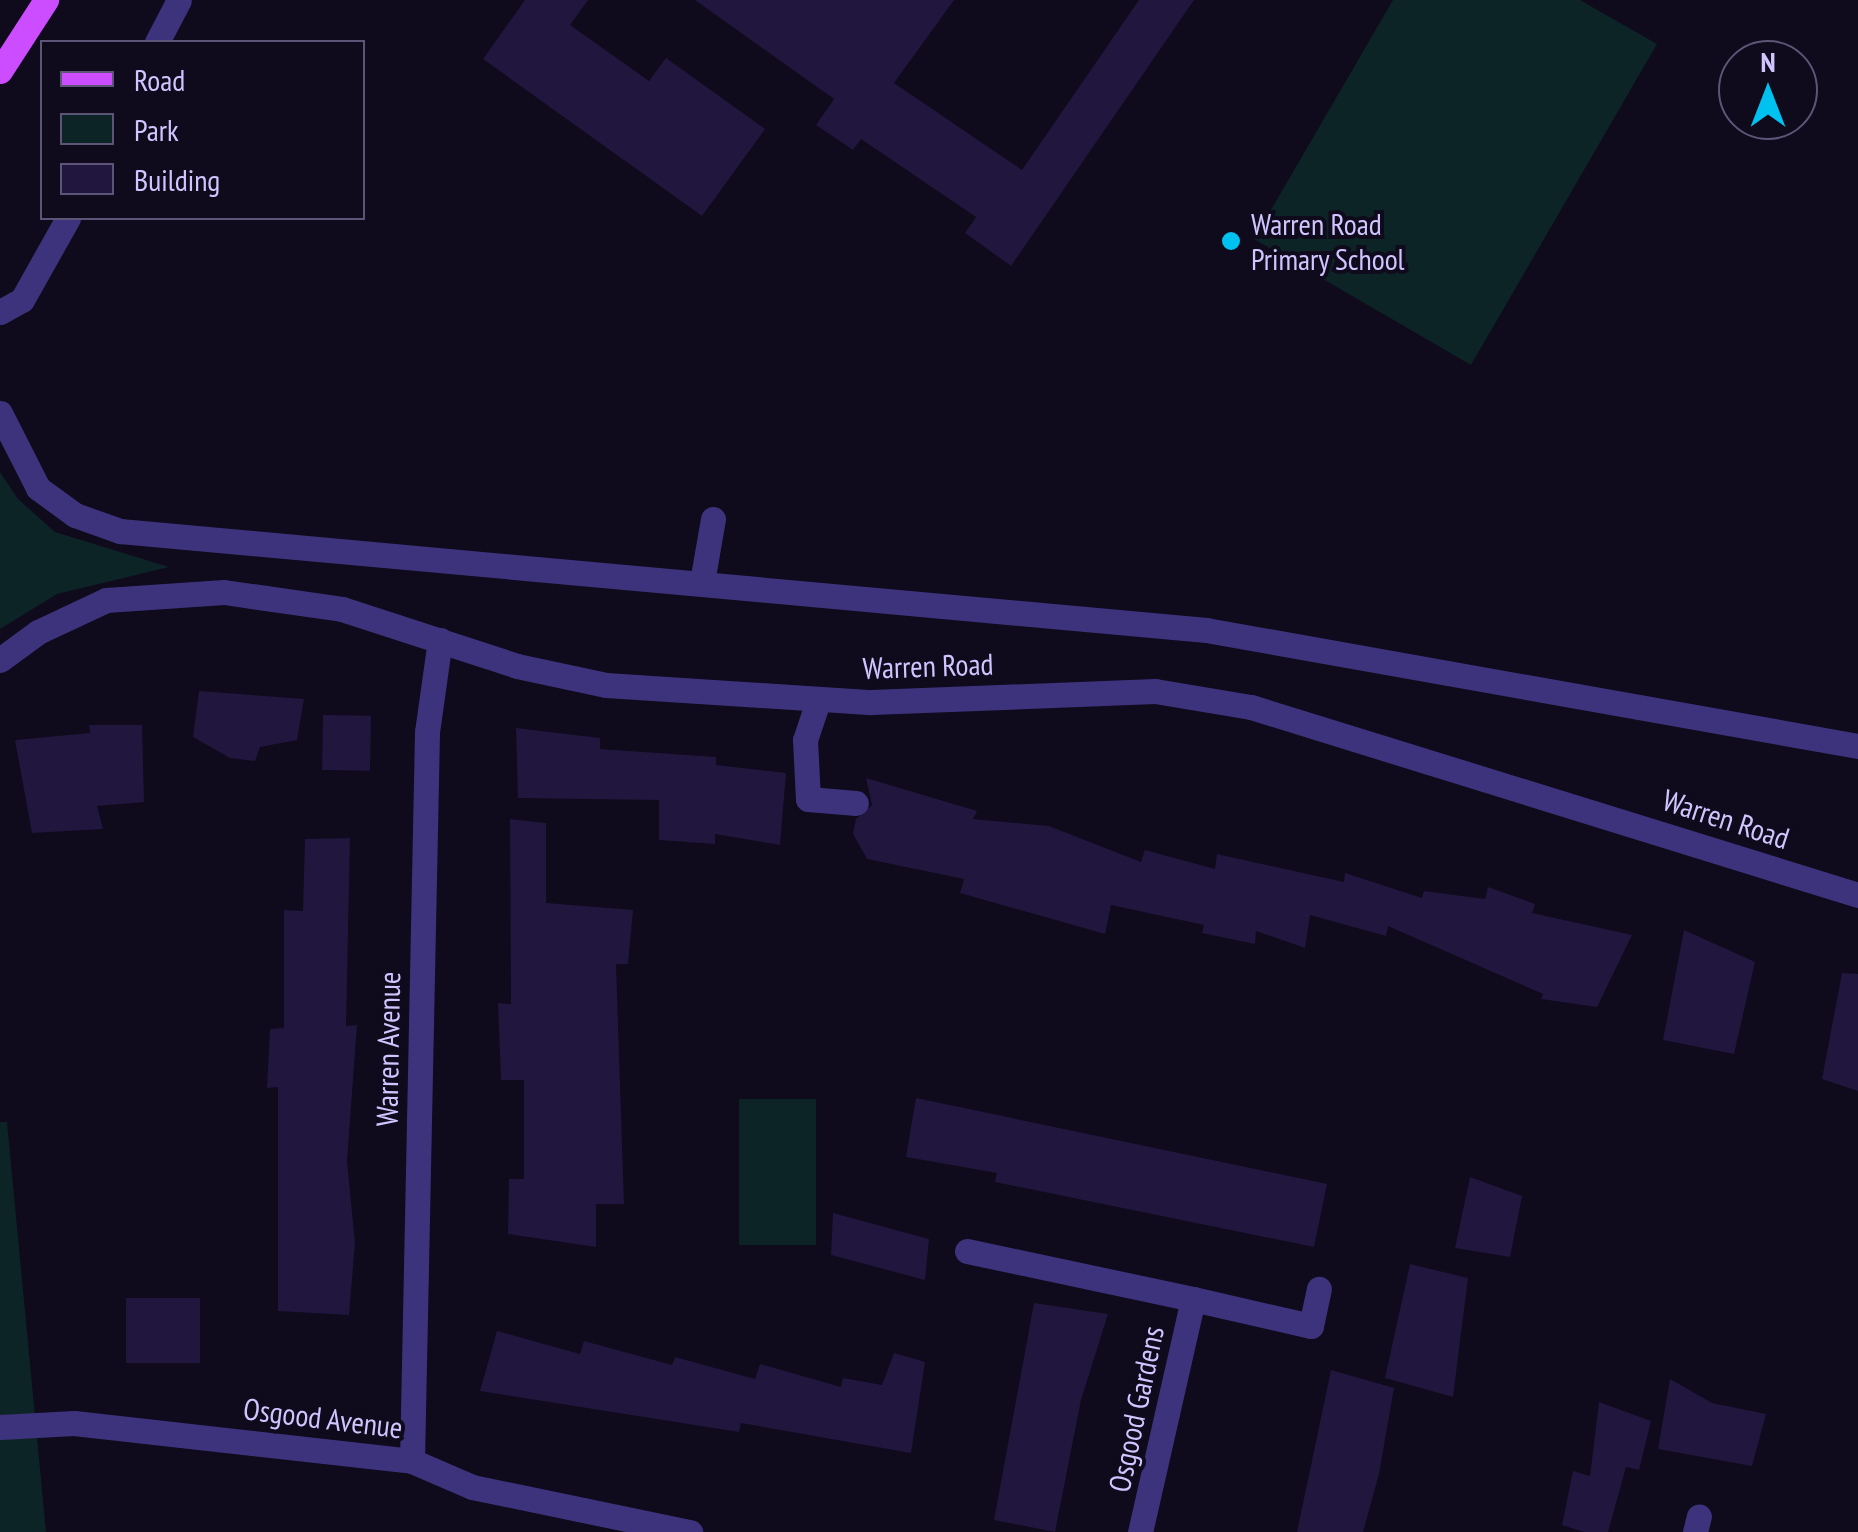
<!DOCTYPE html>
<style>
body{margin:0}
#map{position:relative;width:1858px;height:1532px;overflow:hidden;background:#0f0a1c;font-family:"PT Sans Narrow",sans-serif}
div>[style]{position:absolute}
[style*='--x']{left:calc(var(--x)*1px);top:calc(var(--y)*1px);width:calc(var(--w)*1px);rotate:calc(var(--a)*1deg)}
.green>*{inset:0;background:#0d2426;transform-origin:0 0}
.building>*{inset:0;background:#21163d;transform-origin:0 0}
.minor>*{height:25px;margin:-12.5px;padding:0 12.5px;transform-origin:12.5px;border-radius:12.5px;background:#3d337c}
.major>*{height:25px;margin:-12.5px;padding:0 12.5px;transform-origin:12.5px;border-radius:12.5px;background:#cc4cff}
.dots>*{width:28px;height:28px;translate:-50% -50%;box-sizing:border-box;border:5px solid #0f0a1c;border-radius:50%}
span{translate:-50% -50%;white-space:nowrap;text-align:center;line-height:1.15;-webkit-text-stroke:8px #0f0a1c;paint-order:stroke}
.poi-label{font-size:30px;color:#d1c5ff}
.left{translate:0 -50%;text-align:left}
.street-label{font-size:30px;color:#d1c5ff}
.legend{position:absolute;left:40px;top:40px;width:325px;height:180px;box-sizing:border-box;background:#0f0a1c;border:2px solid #5d5577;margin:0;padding:12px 18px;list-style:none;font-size:30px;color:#d1c5ff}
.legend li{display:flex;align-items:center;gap:20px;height:50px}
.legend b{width:50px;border:2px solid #5d5577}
.north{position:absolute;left:1718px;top:40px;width:100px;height:100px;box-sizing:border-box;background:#0f0a1c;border:2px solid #5d5577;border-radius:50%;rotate:0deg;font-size:28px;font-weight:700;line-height:40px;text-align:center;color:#d1c5ff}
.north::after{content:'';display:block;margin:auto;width:35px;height:45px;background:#00c2f0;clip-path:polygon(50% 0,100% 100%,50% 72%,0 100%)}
</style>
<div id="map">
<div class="green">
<div style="clip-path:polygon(1393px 0,1580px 0,1657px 44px,1471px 365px,1254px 239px)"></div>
<div style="clip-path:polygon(0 472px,18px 499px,55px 532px,169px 567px,57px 594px,0 629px)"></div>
<div style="left:816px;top:1099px;width:146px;height:77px;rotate:90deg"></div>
<div style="clip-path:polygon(0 1122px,7px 1122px,46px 1532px,0 1532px)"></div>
</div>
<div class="building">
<div style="clip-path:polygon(525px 0,588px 0,570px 25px,649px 81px,666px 58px,765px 129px,702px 216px,483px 59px)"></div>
<div style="clip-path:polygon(695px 0,954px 0,894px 83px,1022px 170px,1139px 0,1194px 0,1011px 266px,965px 233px,976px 217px,861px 139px,853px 150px,816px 125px,834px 99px)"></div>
<div style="clip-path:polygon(199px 691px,304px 699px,297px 740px,260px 747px,255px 761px,230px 758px,193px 737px)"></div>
<div style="left:323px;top:715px;width:48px;height:55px;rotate:1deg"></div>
<div style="clip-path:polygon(89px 725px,142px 725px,144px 802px,97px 806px,103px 829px,32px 833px,15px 740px,90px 733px)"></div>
<div style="clip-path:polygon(516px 728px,600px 738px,600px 749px,716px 757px,716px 765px,786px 773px,780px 845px,715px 834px,715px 844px,659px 840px,659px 800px,518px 798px)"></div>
<div style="clip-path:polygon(866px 778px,977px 811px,973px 819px,1049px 826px,1141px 862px,1145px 850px,1215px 869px,1217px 854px,1344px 882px,1345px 873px,1422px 898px,1424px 891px,1485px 899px,1488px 887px,1535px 904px,1532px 913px,1632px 935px,1597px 1007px,1541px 999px,1543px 994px,1388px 926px,1386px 936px,1310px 915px,1305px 948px,1256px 931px,1255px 944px,1202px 933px,1204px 925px,1111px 905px,1105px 934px,960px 893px,964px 879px,867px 859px,853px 834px,856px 819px,872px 805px)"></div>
<div style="clip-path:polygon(510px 819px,546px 823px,546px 903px,633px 910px,628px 964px,616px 964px,624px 1204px,596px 1204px,596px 1247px,508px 1234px,509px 1179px,524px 1179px,524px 1080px,501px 1080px,498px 1003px,511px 1004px)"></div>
<div style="clip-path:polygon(350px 838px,346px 1026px,357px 1025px,347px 1161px,355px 1243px,349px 1315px,278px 1311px,278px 1087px,267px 1088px,270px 1029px,284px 1028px,284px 910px,303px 911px,305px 839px)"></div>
<div style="clip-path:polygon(1684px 930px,1755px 962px,1734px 1054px,1663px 1040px)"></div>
<div style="clip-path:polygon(1842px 973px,1858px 974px,1858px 1091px,1822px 1079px)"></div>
<div style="clip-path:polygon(916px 1098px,1327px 1184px,1314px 1247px,995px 1182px,997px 1173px,906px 1157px)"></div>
<div style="clip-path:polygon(1470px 1177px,1522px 1196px,1510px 1257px,1455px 1248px)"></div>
<div style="clip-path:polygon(833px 1213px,929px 1239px,925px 1280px,831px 1255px)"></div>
<div style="clip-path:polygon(1410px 1264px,1468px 1278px,1453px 1397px,1385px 1378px)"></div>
<div style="left:126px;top:1298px;width:74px;height:65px"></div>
<div style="clip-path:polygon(1034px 1303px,1108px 1314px,1081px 1400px,1055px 1532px,994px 1520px)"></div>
<div style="clip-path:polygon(497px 1331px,580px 1354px,584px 1341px,672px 1365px,675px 1357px,755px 1379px,760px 1364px,841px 1387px,843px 1378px,882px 1385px,894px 1353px,925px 1362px,911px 1453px,741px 1423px,739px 1432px,480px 1391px)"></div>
<div style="clip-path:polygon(1331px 1370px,1394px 1388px,1379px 1474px,1363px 1532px,1297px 1532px)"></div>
<div style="clip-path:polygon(1670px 1379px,1712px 1403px,1766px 1414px,1752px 1466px,1658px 1449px)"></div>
<div style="clip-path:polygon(1599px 1402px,1651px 1421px,1639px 1470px,1626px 1467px,1608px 1532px,1584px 1532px,1562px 1525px,1573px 1471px,1590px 1476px)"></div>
</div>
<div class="minor">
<div style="--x:157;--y:42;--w:47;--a:-62.4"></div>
<div style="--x:0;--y:312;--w:25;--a:-29"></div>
<div style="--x:22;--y:300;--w:94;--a:-60.7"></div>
<div style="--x:0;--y:413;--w:84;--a:63.1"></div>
<div style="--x:38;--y:488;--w:46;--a:36.1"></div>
<div style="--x:75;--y:515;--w:48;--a:19.6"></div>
<div style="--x:120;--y:531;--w:1091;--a:5.21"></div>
<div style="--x:1206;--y:630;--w:662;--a:10.09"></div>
<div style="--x:702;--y:582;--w:64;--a:-80.1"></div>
<div style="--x:0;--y:660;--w:47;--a:-36.4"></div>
<div style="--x:38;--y:632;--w:75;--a:-25.2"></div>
<div style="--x:106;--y:600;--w:118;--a:-3.9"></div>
<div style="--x:224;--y:592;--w:119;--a:8.2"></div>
<div style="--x:342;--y:609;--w:184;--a:18"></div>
<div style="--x:517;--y:666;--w:91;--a:12.1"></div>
<div style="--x:606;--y:685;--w:266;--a:3.7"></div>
<div style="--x:871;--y:702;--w:284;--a:-2.2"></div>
<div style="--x:1155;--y:691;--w:97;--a:9.5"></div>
<div style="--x:1251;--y:707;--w:635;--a:17.21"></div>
<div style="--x:818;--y:701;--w:41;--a:108.4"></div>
<div style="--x:805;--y:740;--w:59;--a:87.1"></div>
<div style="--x:808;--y:799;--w:48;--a:4.8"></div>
<div style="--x:967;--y:1251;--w:231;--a:12"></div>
<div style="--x:1193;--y:1299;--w:239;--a:102.8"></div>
<div style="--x:1193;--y:1299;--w:121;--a:12.9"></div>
<div style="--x:1311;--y:1326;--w:38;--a:-78"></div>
<div style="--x:0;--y:1427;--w:74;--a:-3.1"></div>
<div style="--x:74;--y:1423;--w:340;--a:6.4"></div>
<div style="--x:412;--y:1461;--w:65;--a:23.4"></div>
<div style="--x:472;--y:1487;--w:223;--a:11.7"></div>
<div style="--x:412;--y:1461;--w:729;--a:-88.82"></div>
<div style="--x:427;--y:732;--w:93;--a:-82"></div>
<div style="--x:1695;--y:1532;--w:16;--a:-76"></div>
</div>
<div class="major">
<div style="--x:0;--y:71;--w:85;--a:-57.1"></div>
</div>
<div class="dots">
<div style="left:1231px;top:241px;background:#00c2f0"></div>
</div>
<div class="poi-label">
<span class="left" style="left:1251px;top:241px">Warren Road<br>Primary School</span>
</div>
<div class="street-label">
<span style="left:928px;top:666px;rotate:-2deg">Warren Road</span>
<span style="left:1726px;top:819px;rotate:18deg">Warren Road</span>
<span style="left:388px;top:1049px;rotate:-89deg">Warren Avenue</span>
<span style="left:1136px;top:1409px;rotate:-78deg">Osgood Gardens</span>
<span style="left:323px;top:1418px;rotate:7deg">Osgood Avenue</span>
</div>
<ul class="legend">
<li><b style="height:12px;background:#cc4cff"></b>Road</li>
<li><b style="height:28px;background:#0d2426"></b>Park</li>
<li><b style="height:28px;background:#21163d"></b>Building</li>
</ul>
<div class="north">N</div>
</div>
